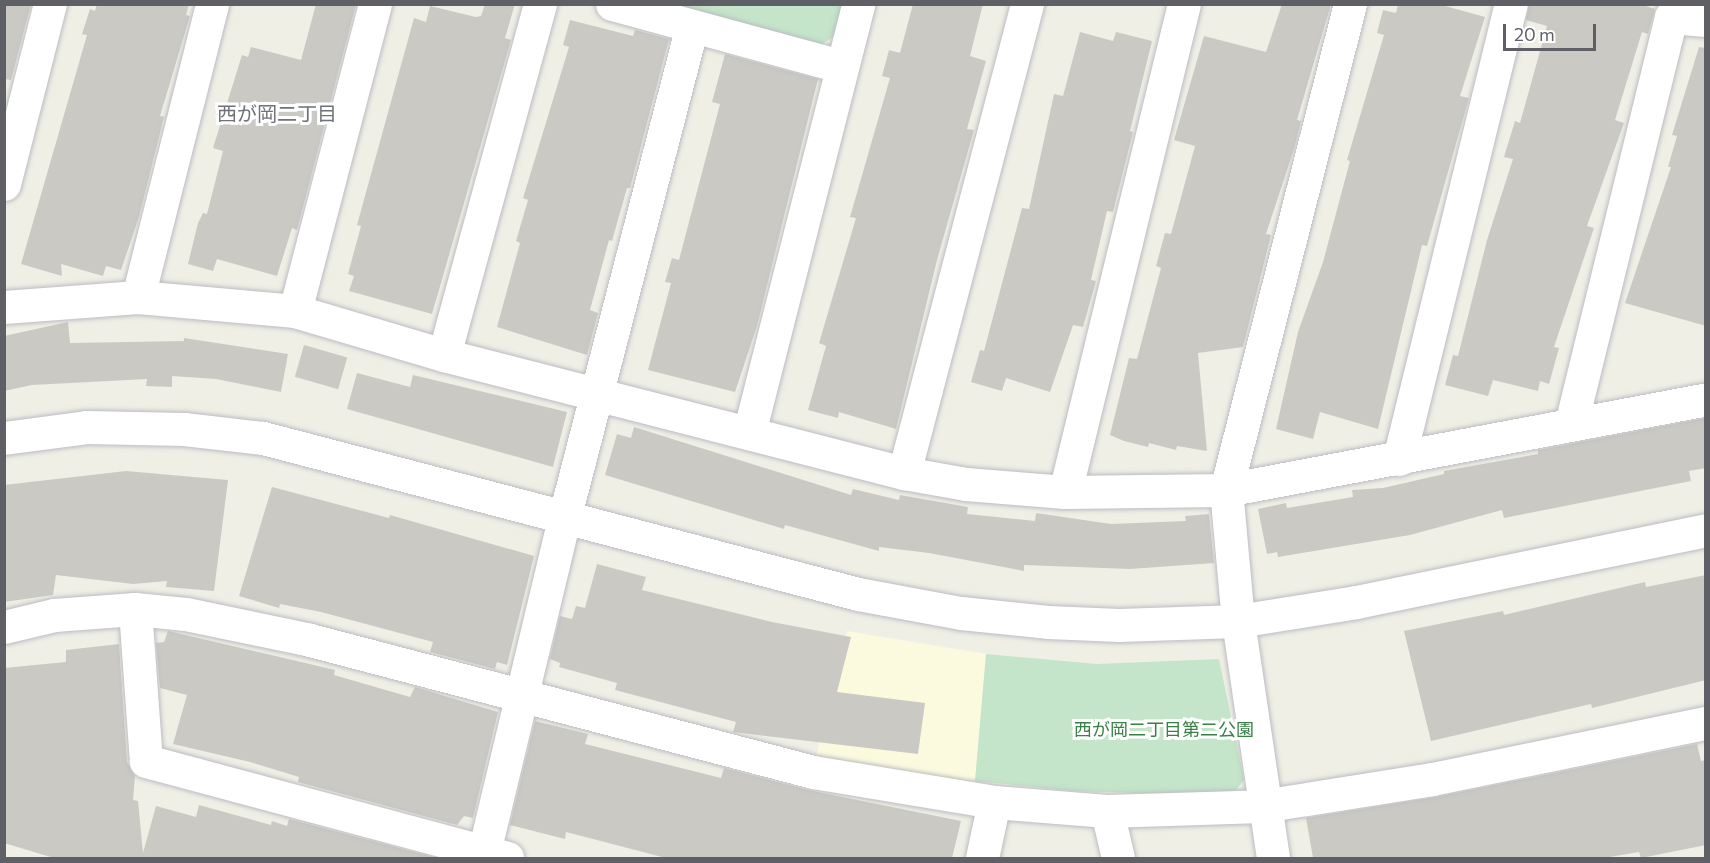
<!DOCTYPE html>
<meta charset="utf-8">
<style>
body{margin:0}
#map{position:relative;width:1710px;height:863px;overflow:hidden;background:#efefe6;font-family:Commissioner,"Noto Sans JP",sans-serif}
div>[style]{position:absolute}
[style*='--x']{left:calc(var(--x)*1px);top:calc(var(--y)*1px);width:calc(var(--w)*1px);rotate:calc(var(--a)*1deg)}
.commercial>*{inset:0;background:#fcfade}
.green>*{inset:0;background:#c4e5c9}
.building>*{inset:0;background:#cbc9c4;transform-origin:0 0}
.roads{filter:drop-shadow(0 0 2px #bbbcc1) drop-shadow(0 0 2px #bbbcc1)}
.minor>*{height:33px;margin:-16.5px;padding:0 16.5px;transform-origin:16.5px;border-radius:16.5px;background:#fff}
.tertiary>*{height:33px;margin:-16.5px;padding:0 16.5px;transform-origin:16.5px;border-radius:16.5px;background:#fff}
span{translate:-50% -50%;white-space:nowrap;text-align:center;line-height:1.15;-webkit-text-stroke:6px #fff;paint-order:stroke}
.park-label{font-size:18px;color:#3a8147}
.neighbourhood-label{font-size:20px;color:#6f7278}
.frame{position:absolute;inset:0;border:6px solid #5e6066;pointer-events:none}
.scale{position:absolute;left:1503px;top:24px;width:93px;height:27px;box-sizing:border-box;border:3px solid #5e6066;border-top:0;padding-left:8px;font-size:18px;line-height:21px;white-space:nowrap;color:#5e6066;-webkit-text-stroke:4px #fff;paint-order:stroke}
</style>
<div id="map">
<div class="commercial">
<div style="clip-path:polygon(847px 631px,986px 654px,975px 781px,892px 771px,816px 756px)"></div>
</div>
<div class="green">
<div style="clip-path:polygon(669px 5px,843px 5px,835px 36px,822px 44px)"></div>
<div style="clip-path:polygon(986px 654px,1097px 664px,1219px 659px,1244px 780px,1231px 796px,1075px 791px,975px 781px)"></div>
</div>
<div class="building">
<div style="clip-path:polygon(4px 4px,31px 4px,11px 80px,4px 79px)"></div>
<div style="clip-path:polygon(97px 4px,189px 4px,186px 15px,190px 16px,160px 116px,164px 117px,139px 217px,121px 270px,106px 266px,103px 276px,61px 264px,62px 276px,21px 264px,87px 35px,82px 34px,90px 9px,95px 11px)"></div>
<div style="clip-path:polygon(316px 4px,356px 4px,297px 230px,292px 228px,277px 276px,217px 259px,213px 271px,188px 264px,198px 223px,203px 213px,207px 214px,223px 151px,213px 148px,242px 55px,248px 57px,251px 47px,301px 60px)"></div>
<div style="clip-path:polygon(485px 4px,515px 4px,505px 38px,511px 40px,432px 314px,349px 291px,354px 276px,348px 274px,361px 226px,357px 225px,414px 18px,426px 22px,430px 6px,476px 17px,481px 16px)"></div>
<div style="clip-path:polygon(913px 4px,983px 4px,970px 56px,986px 61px,967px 129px,974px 130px,937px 260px,896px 429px,839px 412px,838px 418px,808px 410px,826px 346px,819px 343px,856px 218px,850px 217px,890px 78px,882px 76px,889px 50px,900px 53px)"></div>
<div style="clip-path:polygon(1282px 4px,1331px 4px,1297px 120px,1301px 121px,1294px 149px,1266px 234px,1271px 235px,1243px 347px,1198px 353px,1207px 451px,1177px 446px,1176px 450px,1149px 443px,1148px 447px,1124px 441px,1110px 435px,1129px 358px,1137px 359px,1161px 268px,1156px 266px,1165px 233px,1171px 234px,1195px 146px,1174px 140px,1204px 36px,1266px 52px)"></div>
<div style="clip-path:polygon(1398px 4px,1438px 4px,1485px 17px,1460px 96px,1469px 98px,1427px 246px,1422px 245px,1378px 429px,1320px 412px,1313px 439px,1276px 429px,1298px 332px,1323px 262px,1350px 161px,1347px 160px,1384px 35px,1377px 33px,1383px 10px,1396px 13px)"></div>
<div style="clip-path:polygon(1529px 4px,1640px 4px,1655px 9px,1648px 34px,1642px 32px,1615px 120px,1624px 123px,1587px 226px,1594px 228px,1554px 347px,1559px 348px,1549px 384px,1540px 381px,1538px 391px,1493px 380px,1488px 396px,1445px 385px,1453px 355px,1458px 356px,1487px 240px,1513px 159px,1504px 157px,1515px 121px,1520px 123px,1547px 26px,1526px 20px)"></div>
<div style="clip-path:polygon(570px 20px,633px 36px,635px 30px,669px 39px,630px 188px,627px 188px,612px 241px,609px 240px,590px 310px,598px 313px,587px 355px,497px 327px,520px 243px,516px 241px,528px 200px,523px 198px,569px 47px,563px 45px)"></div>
<div style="clip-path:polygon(1080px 32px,1113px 41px,1116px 32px,1152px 41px,1130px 131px,1133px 132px,1113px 212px,1107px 211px,1091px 280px,1096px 281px,1083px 327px,1073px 325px,1050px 392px,1006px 378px,1002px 391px,971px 382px,980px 350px,984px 351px,1022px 208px,1029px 209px,1054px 94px,1063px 96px)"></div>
<div style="clip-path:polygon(1699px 47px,1706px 48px,1706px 326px,1625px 303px,1671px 167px,1668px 167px,1677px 136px,1672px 135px)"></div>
<div style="clip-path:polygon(725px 54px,818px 79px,757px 326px,735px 392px,648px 370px,671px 283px,665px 282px,672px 258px,679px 260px,720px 104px,712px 102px)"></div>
<div style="clip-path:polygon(68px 322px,70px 343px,184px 341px,184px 338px,288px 354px,281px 392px,216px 379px,172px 376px,172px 387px,146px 386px,147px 379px,32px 385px,4px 391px,4px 336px)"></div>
<div style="left:304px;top:345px;width:45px;height:33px;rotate:16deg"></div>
<div style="clip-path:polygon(357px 373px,410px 387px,413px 375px,567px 412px,553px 467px,347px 409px)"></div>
<div style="clip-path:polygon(1706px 418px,1706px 468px,1689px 471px,1691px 481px,1504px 518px,1502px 510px,1410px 535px,1278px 557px,1277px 552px,1267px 554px,1258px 509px,1286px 503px,1287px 508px,1353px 497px,1352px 490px,1383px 488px,1444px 474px,1444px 471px,1538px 454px,1538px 450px,1544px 449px)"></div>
<div style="clip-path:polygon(634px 427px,851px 495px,853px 489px,899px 500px,900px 495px,968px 507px,967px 514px,1035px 521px,1036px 513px,1111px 524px,1186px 521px,1185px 516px,1209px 514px,1214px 563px,1130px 569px,1024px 565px,1024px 571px,929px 553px,879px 547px,879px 551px,785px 525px,784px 529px,605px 475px,617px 434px,631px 438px)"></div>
<div style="clip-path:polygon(126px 471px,228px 480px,214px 591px,166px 587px,167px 581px,133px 584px,56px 575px,53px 595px,4px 602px,4px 485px)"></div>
<div style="clip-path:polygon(272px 487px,389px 518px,390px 515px,534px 556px,507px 665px,497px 662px,495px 669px,430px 652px,433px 642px,321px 612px,280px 604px,279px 608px,239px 596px)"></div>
<div style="clip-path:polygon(597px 564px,646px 577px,642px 590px,772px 622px,851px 637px,837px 692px,925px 703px,918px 754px,733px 732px,736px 722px,615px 690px,617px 683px,559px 667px,560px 663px,550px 659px,560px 616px,572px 619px,576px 606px,585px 608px)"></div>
<div style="clip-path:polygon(1706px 575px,1706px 680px,1592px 708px,1591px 704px,1431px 741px,1404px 631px,1503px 611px,1504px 615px,1645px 582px,1646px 587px)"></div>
<div style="clip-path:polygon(168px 631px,335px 670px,334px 675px,410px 697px,415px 687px,498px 712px,473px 818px,464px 816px,457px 825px,298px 782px,299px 777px,250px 762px,173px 744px,187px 695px,160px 688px,156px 643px,164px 642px)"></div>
<div style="clip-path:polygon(119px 644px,127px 762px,135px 776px,133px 800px,138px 801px,143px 853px,156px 806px,196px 817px,199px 805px,271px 825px,272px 821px,287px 826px,289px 819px,437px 858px,54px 858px,4px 843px,4px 668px,66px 662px,66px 650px)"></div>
<div style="clip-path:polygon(535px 721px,588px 734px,585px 744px,721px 778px,724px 768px,808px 790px,961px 821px,952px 858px,666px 858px,566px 832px,565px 839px,510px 825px)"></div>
<div style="clip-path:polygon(1697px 744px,1701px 761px,1706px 760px,1706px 845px,1641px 858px,1639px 852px,1604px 858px,1313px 858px,1306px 818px,1436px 797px)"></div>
</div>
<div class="roads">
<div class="minor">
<div style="--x:612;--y:4;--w:236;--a:15.2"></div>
<div style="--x:4;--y:184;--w:186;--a:-75.7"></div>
<div style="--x:138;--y:297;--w:302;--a:-75.8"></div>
<div style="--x:4;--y:307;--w:134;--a:-4.3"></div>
<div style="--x:138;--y:297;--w:158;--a:5.1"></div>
<div style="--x:295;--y:311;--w:155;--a:16.5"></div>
<div style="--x:444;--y:355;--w:475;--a:14.4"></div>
<div style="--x:904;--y:473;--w:63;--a:10.1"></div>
<div style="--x:966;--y:484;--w:99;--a:4.6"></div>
<div style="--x:1065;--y:492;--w:161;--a:-0.7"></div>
<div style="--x:1226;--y:490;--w:489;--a:-10.7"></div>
<div style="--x:295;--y:311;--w:317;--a:-75.4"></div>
<div style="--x:444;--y:355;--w:364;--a:-74.7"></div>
<div style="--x:1571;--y:424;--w:419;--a:-76.2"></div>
<div style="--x:1671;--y:17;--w:35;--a:5"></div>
<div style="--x:749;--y:433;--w:443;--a:-75.7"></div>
<div style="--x:1399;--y:459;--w:469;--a:-76.2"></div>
<div style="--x:904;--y:473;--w:485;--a:-75.3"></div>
<div style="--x:1065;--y:492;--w:502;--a:-76.3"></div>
<div style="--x:135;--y:609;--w:152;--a:85.9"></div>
<div style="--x:146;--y:761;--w:374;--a:15"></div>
<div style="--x:4;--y:627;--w:51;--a:-13.5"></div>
<div style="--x:54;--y:615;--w:81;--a:-4.2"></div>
<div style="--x:135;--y:609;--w:51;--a:5.6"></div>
<div style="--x:186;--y:614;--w:127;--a:11.8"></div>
<div style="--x:310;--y:640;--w:520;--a:14.7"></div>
<div style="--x:813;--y:772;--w:183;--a:9.4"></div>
<div style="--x:994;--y:802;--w:113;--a:4.6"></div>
<div style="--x:1107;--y:811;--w:155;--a:-1.8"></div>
<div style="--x:1262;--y:806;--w:172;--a:-9"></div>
<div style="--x:1432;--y:779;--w:280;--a:-11.6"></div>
<div style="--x:1107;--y:811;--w:48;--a:76.8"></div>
<div style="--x:484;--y:852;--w:342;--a:-76.5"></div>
<div style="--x:564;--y:519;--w:509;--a:-75.45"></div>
<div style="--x:982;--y:858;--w:57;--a:-77.9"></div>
<div style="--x:1273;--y:858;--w:240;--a:-98.4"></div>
<div style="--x:1238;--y:621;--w:132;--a:-95.2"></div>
<div style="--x:1226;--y:490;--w:502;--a:-75.69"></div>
</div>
<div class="tertiary">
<div style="--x:4;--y:438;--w:83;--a:-7.6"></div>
<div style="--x:86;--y:427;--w:98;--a:1.2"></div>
<div style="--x:184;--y:429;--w:80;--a:6.5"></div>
<div style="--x:263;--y:438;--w:615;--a:14.69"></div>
<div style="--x:858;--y:594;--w:105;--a:10.5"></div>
<div style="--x:961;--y:613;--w:87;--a:5.9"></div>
<div style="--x:1048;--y:622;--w:71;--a:2.4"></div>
<div style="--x:1119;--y:625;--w:119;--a:-1.9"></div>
<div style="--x:1238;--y:621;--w:120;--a:-9.1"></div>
<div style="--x:1356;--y:602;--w:357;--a:-11.6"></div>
</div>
</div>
<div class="park-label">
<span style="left:1164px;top:729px">西が岡二丁目第二公園</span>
</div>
<div class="neighbourhood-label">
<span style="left:277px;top:113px">西が岡二丁目</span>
</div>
<div class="frame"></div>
<div class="scale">20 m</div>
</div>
